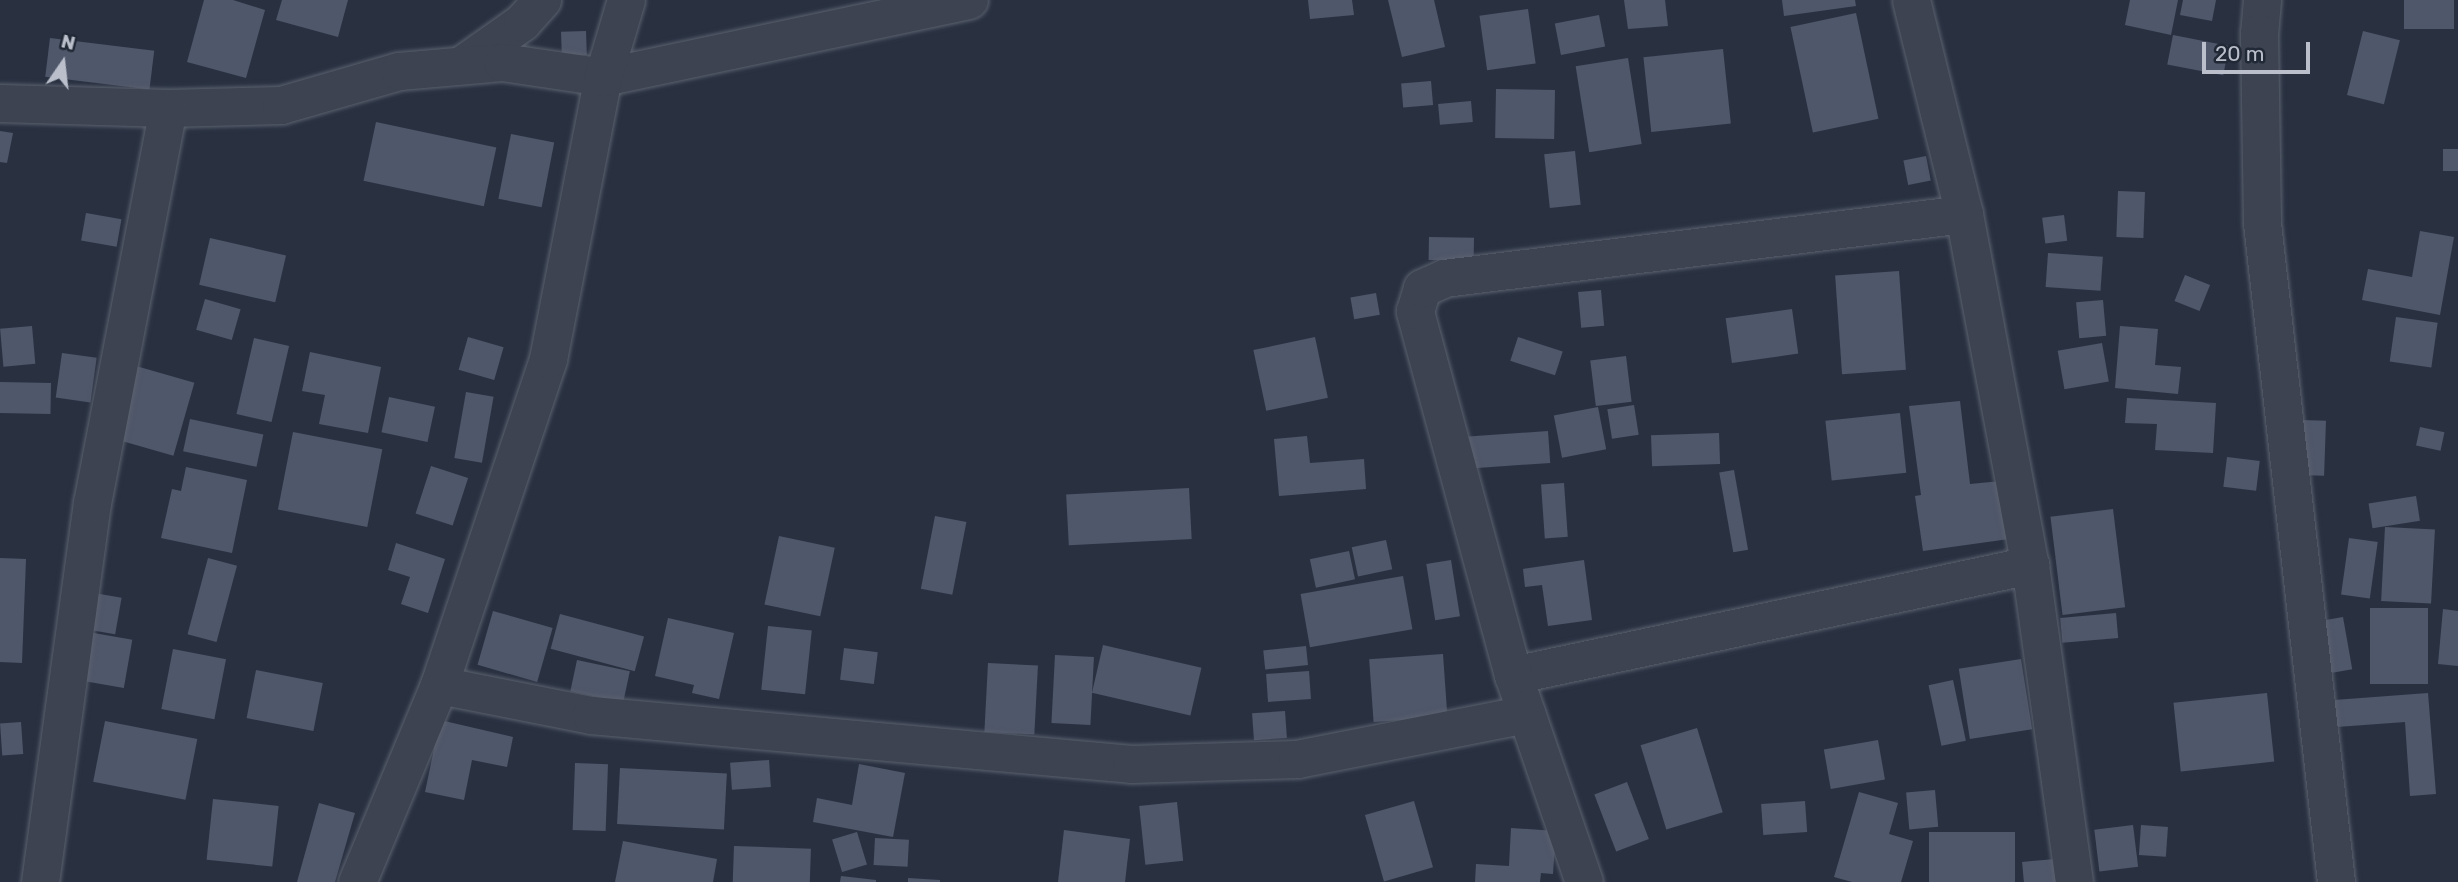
<!DOCTYPE html>
<style>
body{margin:0}
#map{position:relative;width:2458px;height:882px;overflow:hidden;background:#293141;font-family:Rubik,sans-serif}
div>[style]{position:absolute}
[style*='--x']{left:calc(var(--x)*1px);top:calc(var(--y)*1px);width:calc(var(--w)*1px);rotate:calc(var(--a)*1deg)}
.building>*{inset:0;background:#4f576a;transform-origin:0 0}
.roads{filter:drop-shadow(0 0 2px #5b616e) drop-shadow(0 0 2px #5b616e)}
.street>*{height:37px;margin:-18.5px;padding:0 18.5px;transform-origin:18.5px;border-radius:18.5px;background:#3d4351}
span{translate:-50% -50%;white-space:nowrap;text-align:center;line-height:1.15;-webkit-text-stroke:7px #212836;paint-order:stroke}
.north{position:absolute;left:28px;top:28px;width:70px;height:70px;-webkit-text-stroke:5px #212836;paint-order:stroke;rotate:14deg;font-size:19px;font-weight:700;line-height:28px;text-align:center;color:#babfcb}
.north::after{content:'';display:block;margin:auto;width:24px;height:32px;background:#babfcb;clip-path:polygon(50% 0,100% 100%,50% 72%,0 100%)}
.scale{position:absolute;left:2202px;top:42px;width:108px;height:32px;box-sizing:border-box;border:4px solid #babfcb;border-top:0;padding-left:9px;font-size:21px;line-height:24px;white-space:nowrap;color:#babfcb;-webkit-text-stroke:5px #212836;paint-order:stroke}
</style>
<div id="map">
<div class="building">
<div style="clip-path:polygon(204px 0,233px 0,265px 10px,246px 78px,187px 62px)"></div>
<div style="clip-path:polygon(282px 0,348px 0,338px 37px,276px 20px)"></div>
<div style="clip-path:polygon(1308px 0,1352px 0,1354px 15px,1310px 19px)"></div>
<div style="clip-path:polygon(1388px 0,1434px 0,1445px 47px,1402px 57px)"></div>
<div style="clip-path:polygon(1624px 0,1665px 0,1668px 26px,1628px 29px)"></div>
<div style="clip-path:polygon(1782px 0,1855px 0,1856px 6px,1784px 16px)"></div>
<div style="clip-path:polygon(2130px 0,2178px 0,2171px 35px,2125px 25px)"></div>
<div style="clip-path:polygon(2183px 0,2216px 0,2212px 21px,2180px 15px)"></div>
<div style="left:2404px;top:0;width:50px;height:29px"></div>
<div style="left:1528px;top:9px;width:55px;height:49px;rotate:82deg"></div>
<div style="left:1856px;top:13px;width:108px;height:67px;rotate:78deg"></div>
<div style="left:1599px;top:15px;width:32px;height:45px;rotate:79deg"></div>
<div style="left:586px;top:31px;width:24px;height:25px;rotate:88deg"></div>
<div style="left:2363px;top:31px;width:38px;height:66px;rotate:14deg"></div>
<div style="left:2173px;top:35px;width:57px;height:30px;rotate:11deg"></div>
<div style="left:50px;top:38px;width:105px;height:39px;rotate:7deg"></div>
<div style="left:1723px;top:49px;width:75px;height:80px;rotate:84deg"></div>
<div style="left:1628px;top:58px;width:87px;height:53px;rotate:81deg"></div>
<div style="left:1431px;top:81px;width:24px;height:30px;rotate:85deg"></div>
<div style="left:1496px;top:89px;width:59px;height:49px;rotate:1deg"></div>
<div style="left:1471px;top:101px;width:21px;height:33px;rotate:85deg"></div>
<div style="left:376px;top:122px;width:123px;height:60px;rotate:12deg"></div>
<div style="clip-path:polygon(0 131px,13px 133px,7px 163px,0 162px)"></div>
<div style="left:511px;top:134px;width:44px;height:66px;rotate:11deg"></div>
<div style="left:2443px;top:149px;width:15px;height:22px"></div>
<div style="left:1575px;top:151px;width:54px;height:31px;rotate:84deg"></div>
<div style="left:1926px;top:156px;width:25px;height:23px;rotate:79deg"></div>
<div style="left:2118px;top:191px;width:27px;height:46px;rotate:2deg"></div>
<div style="left:86px;top:213px;width:36px;height:28px;rotate:10deg"></div>
<div style="left:2064px;top:215px;width:26px;height:22px;rotate:83deg"></div>
<div style="clip-path:polygon(2420px 231px,2454px 237px,2440px 315px,2362px 300px,2368px 269px,2412px 277px)"></div>
<div style="left:1429px;top:237px;width:45px;height:23px;rotate:1deg"></div>
<div style="left:210px;top:238px;width:78px;height:48px;rotate:13deg"></div>
<div style="left:2048px;top:253px;width:55px;height:34px;rotate:4deg"></div>
<div style="left:1899px;top:271px;width:99px;height:64px;rotate:86deg"></div>
<div style="left:2185px;top:275px;width:27px;height:28px;rotate:22deg"></div>
<div style="left:1601px;top:290px;width:36px;height:23px;rotate:85deg"></div>
<div style="left:1376px;top:293px;width:22px;height:26px;rotate:80deg"></div>
<div style="left:205px;top:299px;width:37px;height:32px;rotate:16deg"></div>
<div style="left:2103px;top:300px;width:36px;height:27px;rotate:85deg"></div>
<div style="left:1792px;top:309px;width:45px;height:67px;rotate:82deg"></div>
<div style="left:2396px;top:317px;width:42px;height:45px;rotate:8deg"></div>
<div style="left:32px;top:326px;width:38px;height:32px;rotate:85deg"></div>
<div style="clip-path:polygon(2120px 326px,2158px 329px,2155px 365px,2181px 367px,2178px 394px,2115px 388px)"></div>
<div style="left:468px;top:337px;width:37px;height:34px;rotate:16deg"></div>
<div style="left:1315px;top:337px;width:62px;height:63px;rotate:78deg"></div>
<div style="left:1518px;top:337px;width:47px;height:25px;rotate:18deg"></div>
<div style="left:254px;top:338px;width:36px;height:78px;rotate:13deg"></div>
<div style="left:2102px;top:343px;width:39px;height:45px;rotate:80deg"></div>
<div style="clip-path:polygon(310px 352px,381px 367px,368px 433px,319px 424px,325px 395px,302px 391px)"></div>
<div style="left:62px;top:353px;width:35px;height:45px;rotate:8deg"></div>
<div style="left:1626px;top:356px;width:46px;height:36px;rotate:83deg"></div>
<div style="left:129px;top:364px;width:68px;height:76px;rotate:16deg"></div>
<div style="left:0;top:382px;width:51px;height:31px;rotate:1deg"></div>
<div style="left:466px;top:392px;width:28px;height:67px;rotate:10deg"></div>
<div style="left:389px;top:397px;width:47px;height:36px;rotate:12deg"></div>
<div style="clip-path:polygon(2127px 398px,2216px 403px,2213px 453px,2155px 450px,2157px 424px,2125px 423px)"></div>
<div style="clip-path:polygon(1960px 401px,1970px 484px,2001px 481px,2009px 539px,1923px 551px,1915px 496px,1921px 495px,1909px 406px)"></div>
<div style="left:1634px;top:405px;width:30px;height:27px;rotate:81deg"></div>
<div style="left:1598px;top:407px;width:43px;height:45px;rotate:79deg"></div>
<div style="left:1900px;top:413px;width:60px;height:75px;rotate:84deg"></div>
<div style="left:190px;top:419px;width:75px;height:33px;rotate:12deg"></div>
<div style="left:2301px;top:420px;width:25px;height:55px;rotate:2deg"></div>
<div style="left:2420px;top:427px;width:25px;height:19px;rotate:12deg"></div>
<div style="left:1548px;top:431px;width:32px;height:87px;rotate:86deg"></div>
<div style="left:293px;top:432px;width:91px;height:79px;rotate:11deg"></div>
<div style="left:1719px;top:433px;width:31px;height:68px;rotate:88deg"></div>
<div style="clip-path:polygon(1307px 436px,1310px 463px,1364px 459px,1366px 489px,1279px 496px,1274px 439px)"></div>
<div style="left:2227px;top:457px;width:33px;height:30px;rotate:7deg"></div>
<div style="left:431px;top:466px;width:39px;height:50px;rotate:18deg"></div>
<div style="clip-path:polygon(186px 467px,247px 480px,232px 553px,161px 538px,172px 489px,181px 491px)"></div>
<div style="left:1734px;top:470px;width:81px;height:15px;rotate:80deg"></div>
<div style="left:1564px;top:483px;width:54px;height:23px;rotate:86deg"></div>
<div style="left:1189px;top:488px;width:51px;height:123px;rotate:87deg"></div>
<div style="left:2416px;top:496px;width:25px;height:48px;rotate:81deg"></div>
<div style="left:2113px;top:509px;width:99px;height:63px;rotate:83deg"></div>
<div style="left:935px;top:516px;width:32px;height:74px;rotate:11deg"></div>
<div style="left:2385px;top:527px;width:50px;height:74px;rotate:3deg"></div>
<div style="left:779px;top:536px;width:57px;height:70px;rotate:12deg"></div>
<div style="left:2349px;top:538px;width:29px;height:57px;rotate:8deg"></div>
<div style="left:1386px;top:540px;width:30px;height:35px;rotate:78deg"></div>
<div style="clip-path:polygon(396px 543px,445px 559px,428px 613px,401px 604px,410px 577px,388px 570px)"></div>
<div style="left:1349px;top:551px;width:29px;height:40px;rotate:78deg"></div>
<div style="clip-path:polygon(0 558px,26px 559px,22px 663px,0 662px)"></div>
<div style="left:208px;top:558px;width:30px;height:79px;rotate:15deg"></div>
<div style="left:1451px;top:560px;width:57px;height:25px;rotate:81deg"></div>
<div style="clip-path:polygon(1584px 560px,1592px 620px,1548px 626px,1542px 585px,1525px 587px,1523px 569px)"></div>
<div style="left:1403px;top:576px;width:54px;height:104px;rotate:80deg"></div>
<div style="left:94px;top:593px;width:28px;height:37px;rotate:10deg"></div>
<div style="left:2370px;top:608px;width:58px;height:76px"></div>
<div style="clip-path:polygon(2443px 609px,2458px 611px,2458px 666px,2438px 664px)"></div>
<div style="left:493px;top:611px;width:62px;height:56px;rotate:16deg"></div>
<div style="left:2116px;top:613px;width:25px;height:56px;rotate:85deg"></div>
<div style="left:560px;top:614px;width:87px;height:36px;rotate:15deg"></div>
<div style="left:2343px;top:617px;width:53px;height:36px;rotate:80deg"></div>
<div style="clip-path:polygon(668px 618px,734px 633px,719px 699px,692px 693px,694px 685px,655px 676px)"></div>
<div style="left:768px;top:626px;width:44px;height:64px;rotate:6deg"></div>
<div style="left:88px;top:632px;width:45px;height:49px;rotate:10deg"></div>
<div style="left:1103px;top:645px;width:101px;height:49px;rotate:13deg"></div>
<div style="left:1306px;top:646px;width:19px;height:43px;rotate:84deg"></div>
<div style="left:844px;top:648px;width:34px;height:32px;rotate:7deg"></div>
<div style="left:173px;top:649px;width:54px;height:61px;rotate:11deg"></div>
<div style="left:1443px;top:654px;width:63px;height:74px;rotate:86deg"></div>
<div style="left:1055px;top:655px;width:39px;height:68px;rotate:3deg"></div>
<div style="left:2021px;top:659px;width:71px;height:63px;rotate:81deg"></div>
<div style="left:577px;top:660px;width:54px;height:32px;rotate:12deg"></div>
<div style="left:988px;top:663px;width:50px;height:69px;rotate:3deg"></div>
<div style="left:256px;top:670px;width:68px;height:49px;rotate:11deg"></div>
<div style="left:1309px;top:671px;width:28px;height:43px;rotate:86deg"></div>
<div style="left:1953px;top:680px;width:62px;height:25px;rotate:78deg"></div>
<div style="left:2267px;top:693px;width:69px;height:94px;rotate:84deg"></div>
<div style="clip-path:polygon(2428px 693px,2436px 794px,2410px 796px,2405px 722px,2323px 728px,2321px 701px)"></div>
<div style="left:1285px;top:711px;width:27px;height:33px;rotate:86deg"></div>
<div style="clip-path:polygon(440px 720px,513px 737px,507px 767px,472px 760px,464px 800px,425px 792px)"></div>
<div style="left:105px;top:721px;width:94px;height:62px;rotate:11deg"></div>
<div style="left:21px;top:722px;width:32px;height:21px;rotate:86deg"></div>
<div style="left:1697px;top:728px;width:88px;height:59px;rotate:73deg"></div>
<div style="left:1878px;top:740px;width:40px;height:55px;rotate:80deg"></div>
<div style="left:769px;top:760px;width:27px;height:39px;rotate:86deg"></div>
<div style="left:575px;top:763px;width:33px;height:67px;rotate:2deg"></div>
<div style="clip-path:polygon(859px 764px,905px 773px,893px 837px,813px 822px,817px 798px,852px 805px)"></div>
<div style="left:620px;top:768px;width:107px;height:56px;rotate:3deg"></div>
<div style="left:1627px;top:782px;width:61px;height:35px;rotate:69deg"></div>
<div style="left:1935px;top:790px;width:37px;height:29px;rotate:85deg"></div>
<div style="clip-path:polygon(1859px 792px,1898px 803px,1889px 834px,1913px 841px,1901px 882px,1852px 882px,1834px 877px)"></div>
<div style="left:213px;top:799px;width:66px;height:61px;rotate:6deg"></div>
<div style="left:1414px;top:801px;width:69px;height:51px;rotate:74deg"></div>
<div style="left:1805px;top:801px;width:31px;height:44px;rotate:86deg"></div>
<div style="left:1177px;top:802px;width:59px;height:38px;rotate:84deg"></div>
<div style="clip-path:polygon(319px 803px,355px 813px,335px 882px,297px 882px)"></div>
<div style="left:2133px;top:825px;width:42px;height:39px;rotate:83deg"></div>
<div style="left:2141px;top:825px;width:27px;height:30px;rotate:4deg"></div>
<div style="clip-path:polygon(1511px 828px,1556px 831px,1553px 874px,1541px 873px,1540px 882px,1475px 882px,1476px 864px,1509px 866px)"></div>
<div style="clip-path:polygon(1064px 830px,1130px 839px,1125px 882px,1058px 882px)"></div>
<div style="left:857px;top:832px;width:34px;height:26px;rotate:73deg"></div>
<div style="left:2015px;top:832px;width:50px;height:86px;rotate:90deg"></div>
<div style="left:875px;top:838px;width:34px;height:27px;rotate:3deg"></div>
<div style="clip-path:polygon(623px 841px,717px 859px,713px 882px,615px 882px)"></div>
<div style="left:734px;top:846px;width:77px;height:36px;rotate:2deg"></div>
<div style="left:2055px;top:859px;width:23px;height:33px;rotate:85deg"></div>
<div style="clip-path:polygon(841px 876px,876px 880px,876px 882px,840px 882px)"></div>
<div style="clip-path:polygon(908px 878px,940px 880px,940px 882px,908px 882px)"></div>
</div>
<div class="roads">
<div class="street">
<div style="--x:1911;--y:0;--w:220;--a:76.1"></div>
<div style="--x:1964;--y:214;--w:357;--a:79.4"></div>
<div style="--x:2030;--y:565;--w:320;--a:82.1"></div>
<div style="--x:2262;--y:0;--w:33;--a:95"></div>
<div style="--x:2259;--y:33;--w:190;--a:89.1"></div>
<div style="--x:2262;--y:223;--w:663;--a:83.59"></div>
<div style="--x:461;--y:65;--w:75;--a:-35.2"></div>
<div style="--x:522;--y:22;--w:30;--a:-48"></div>
<div style="--x:0;--y:103;--w:168;--a:1.7"></div>
<div style="--x:168;--y:108;--w:113;--a:-1.5"></div>
<div style="--x:281;--y:105;--w:123;--a:-16.1"></div>
<div style="--x:399;--y:71;--w:103;--a:-5"></div>
<div style="--x:502;--y:62;--w:102;--a:8.4"></div>
<div style="--x:603;--y:77;--w:374;--a:-11.9"></div>
<div style="--x:1513;--y:675;--w:529;--a:-12.01"></div>
<div style="--x:439;--y:685;--w:155;--a:11.2"></div>
<div style="--x:591;--y:715;--w:542;--a:5.18"></div>
<div style="--x:1131;--y:764;--w:166;--a:-1.7"></div>
<div style="--x:1297;--y:759;--w:234;--a:-11.1"></div>
<div style="--x:40;--y:882;--w:383;--a:-82.2"></div>
<div style="--x:92;--y:503;--w:402;--a:-79.1"></div>
<div style="--x:357;--y:882;--w:213;--a:-67.4"></div>
<div style="--x:439;--y:685;--w:344;--a:-71.5"></div>
<div style="--x:548;--y:359;--w:287;--a:-79"></div>
<div style="--x:603;--y:77;--w:80;--a:-73.4"></div>
<div style="--x:1584;--y:882;--w:219;--a:-108.9"></div>
<div style="--x:1513;--y:675;--w:377;--a:-105.1"></div>
<div style="--x:1415;--y:311;--w:24;--a:-73"></div>
<div style="--x:1422;--y:288;--w:24;--a:-24"></div>
<div style="--x:1444;--y:278;--w:524;--a:-7.02"></div>
</div>
</div>
<div class="north">N</div>
<div class="scale">20 m</div>
</div>
